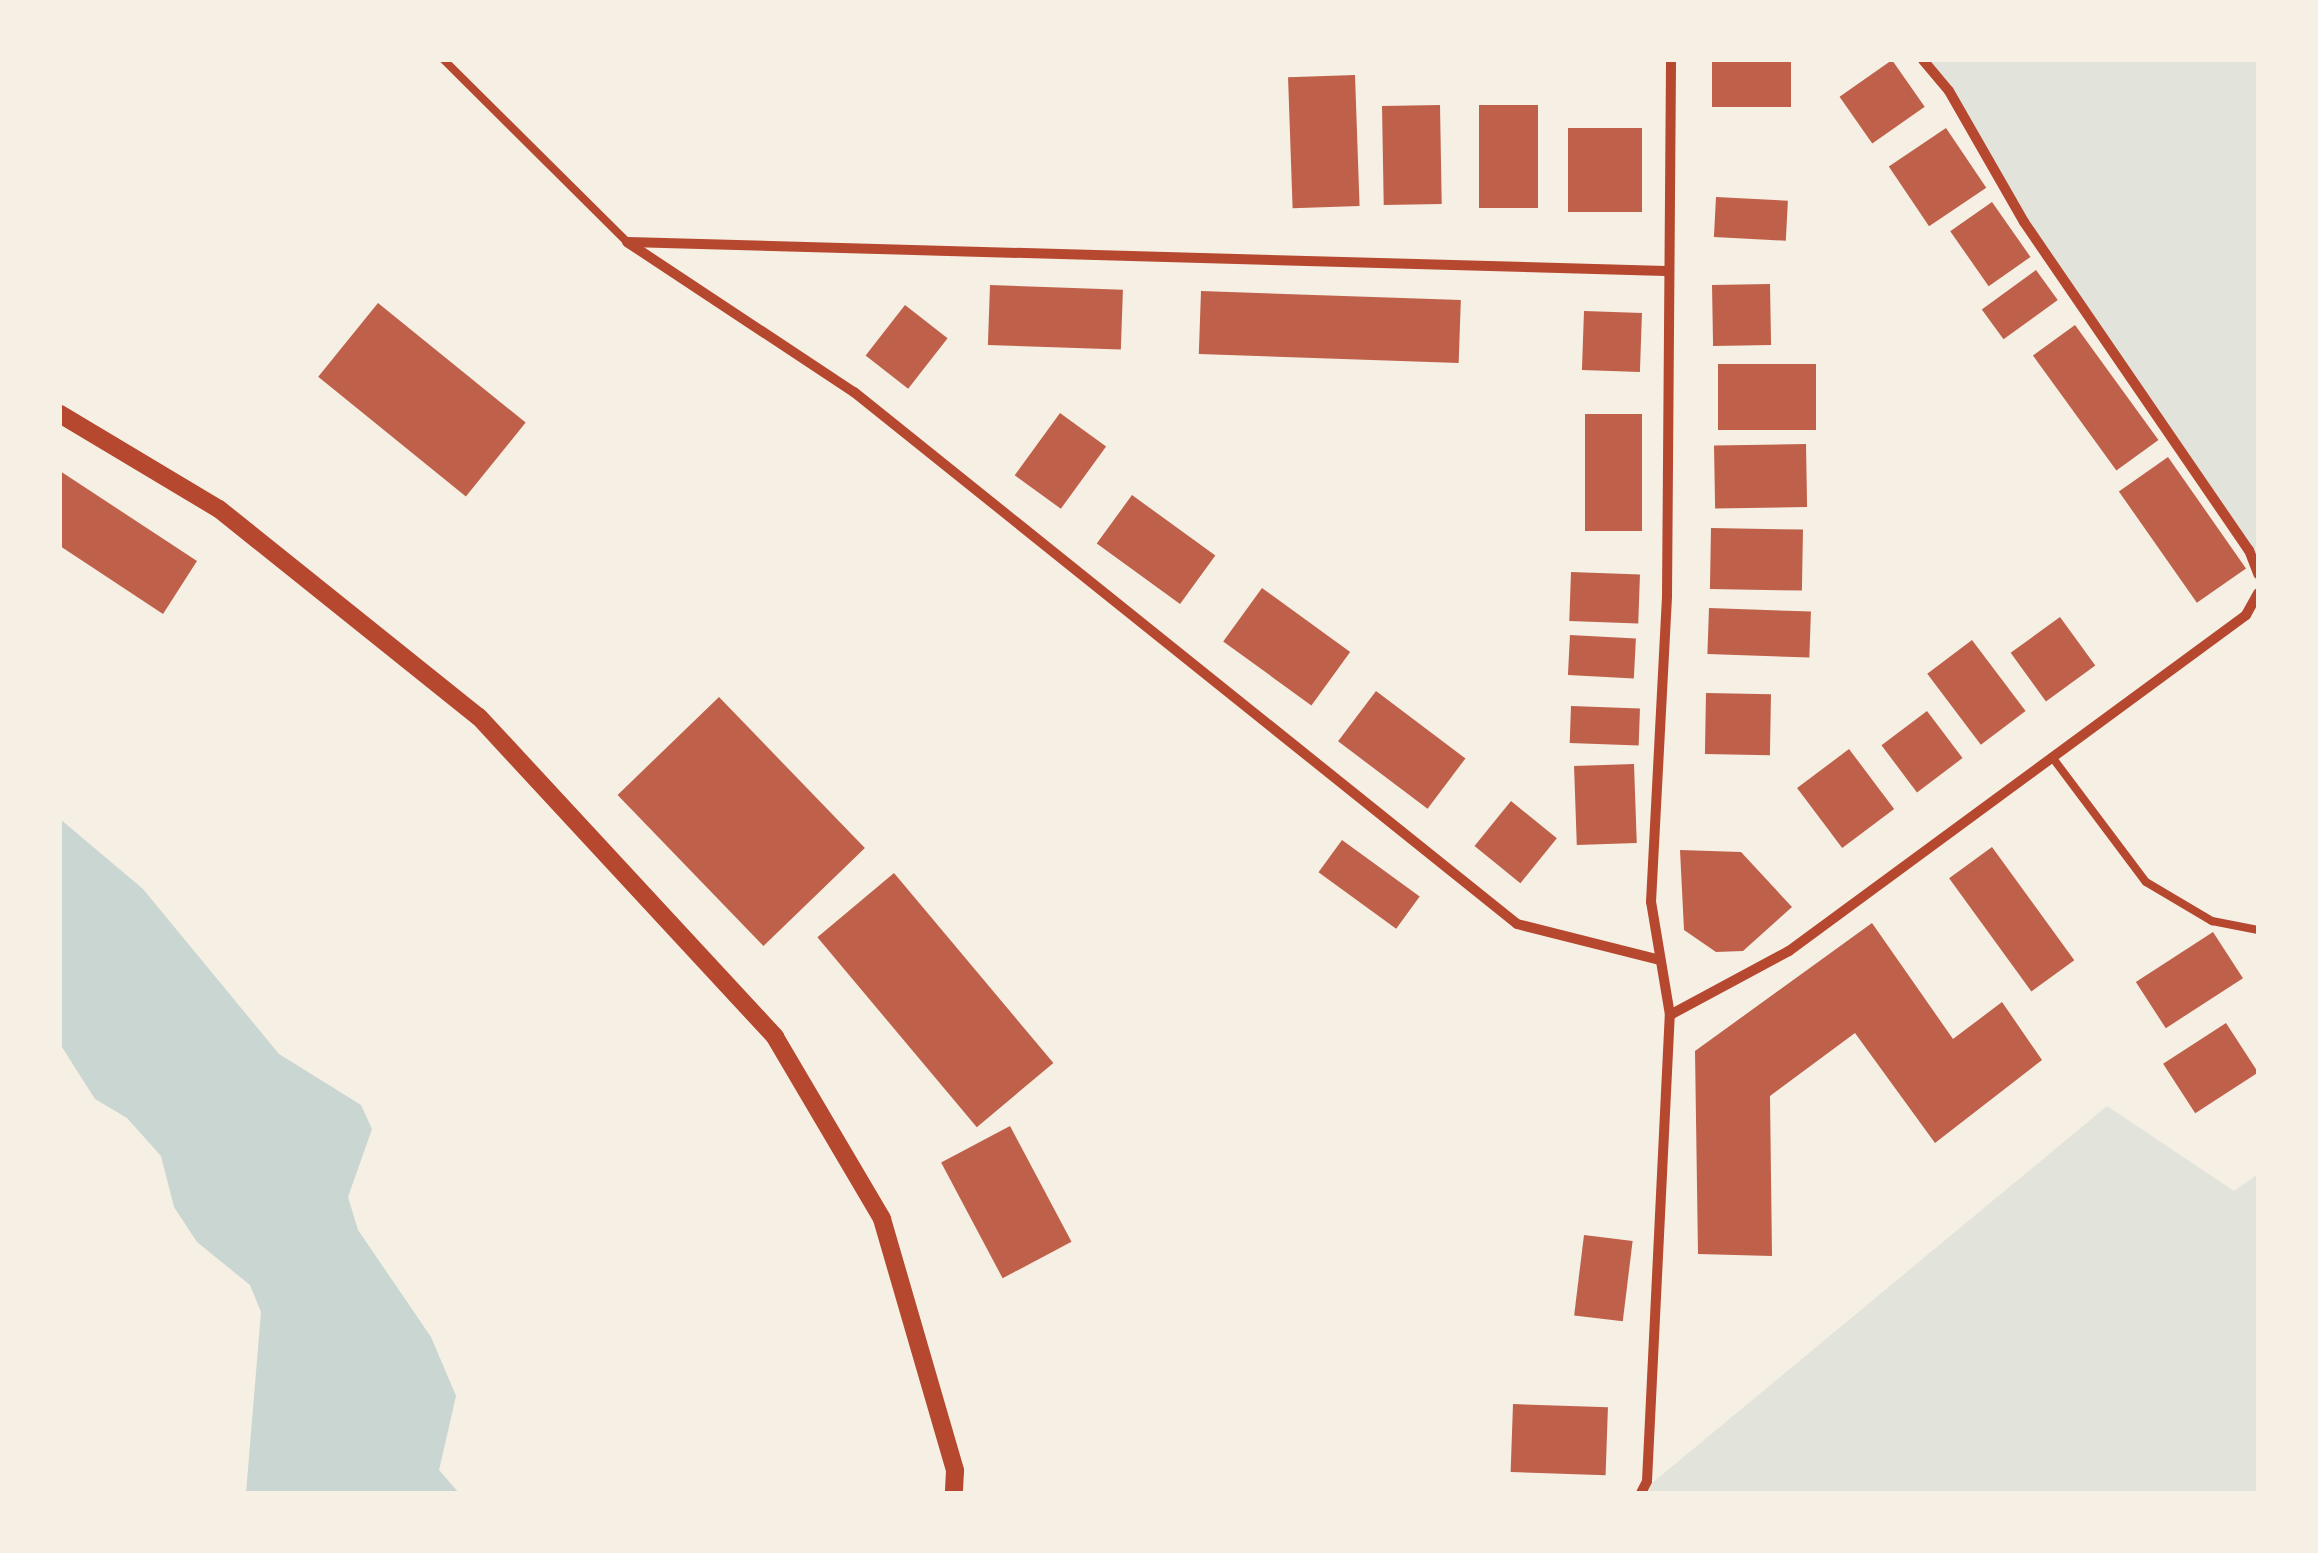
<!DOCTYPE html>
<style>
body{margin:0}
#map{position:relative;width:2318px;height:1553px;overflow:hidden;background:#f6efe4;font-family:"PT Sans",sans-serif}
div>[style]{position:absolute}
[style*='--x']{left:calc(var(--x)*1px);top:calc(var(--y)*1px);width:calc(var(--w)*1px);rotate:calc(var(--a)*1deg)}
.green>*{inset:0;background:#e2e4dc}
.water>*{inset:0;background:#c9d6d2}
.building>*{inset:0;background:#bf614a;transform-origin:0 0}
.service>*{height:8px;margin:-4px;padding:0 4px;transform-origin:4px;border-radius:4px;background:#b5482f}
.minor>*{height:10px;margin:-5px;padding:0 5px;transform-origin:5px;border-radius:5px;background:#b5482f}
.tertiary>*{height:18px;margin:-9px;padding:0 9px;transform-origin:9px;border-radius:9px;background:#b5482f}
span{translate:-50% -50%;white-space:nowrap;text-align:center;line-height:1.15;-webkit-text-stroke:10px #f6efe4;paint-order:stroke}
.frame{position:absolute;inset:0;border:62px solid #f6efe4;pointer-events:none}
</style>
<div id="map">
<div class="green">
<div style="clip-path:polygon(1923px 60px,2258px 60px,2258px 557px,2024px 222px,1949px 91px)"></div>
<div style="clip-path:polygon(2107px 1106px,2234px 1191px,2258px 1174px,2258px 1493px,1640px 1493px)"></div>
</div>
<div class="water">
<div style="clip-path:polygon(60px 819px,143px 889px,279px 1054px,361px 1105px,372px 1129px,348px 1197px,358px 1230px,431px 1337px,456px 1396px,439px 1470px,459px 1493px,246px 1493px,261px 1312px,250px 1285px,197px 1242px,174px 1207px,161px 1156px,127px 1118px,95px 1099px,60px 1044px)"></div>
</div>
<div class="building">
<div style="left:1712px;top:60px;width:79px;height:47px"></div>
<div style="left:1892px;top:60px;width:57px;height:64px;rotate:55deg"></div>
<div style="left:1355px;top:75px;width:131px;height:67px;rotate:88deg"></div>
<div style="left:1440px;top:105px;width:99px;height:58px;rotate:89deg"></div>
<div style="left:1479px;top:105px;width:59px;height:103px"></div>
<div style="left:1568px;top:128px;width:74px;height:84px"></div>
<div style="left:1946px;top:128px;width:72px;height:69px;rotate:56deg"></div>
<div style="left:1716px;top:197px;width:72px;height:40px;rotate:3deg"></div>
<div style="left:1992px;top:202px;width:67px;height:51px;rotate:55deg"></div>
<div style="left:2036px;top:270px;width:37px;height:67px;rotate:54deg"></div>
<div style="left:1770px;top:284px;width:61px;height:58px;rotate:89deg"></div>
<div style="left:990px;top:285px;width:133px;height:60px;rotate:2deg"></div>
<div style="left:1201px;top:291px;width:260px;height:63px;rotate:2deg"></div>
<div style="left:378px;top:303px;width:190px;height:95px;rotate:39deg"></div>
<div style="left:905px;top:305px;width:54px;height:64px;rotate:38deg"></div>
<div style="left:1584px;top:311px;width:58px;height:59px;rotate:2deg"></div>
<div style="left:2075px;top:325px;width:142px;height:52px;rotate:54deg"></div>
<div style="left:1816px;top:364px;width:66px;height:98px;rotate:90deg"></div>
<div style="left:1060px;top:413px;width:57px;height:77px;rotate:36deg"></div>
<div style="left:1585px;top:414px;width:57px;height:117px"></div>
<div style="left:1806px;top:444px;width:63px;height:92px;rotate:89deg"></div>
<div style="left:2168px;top:457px;width:136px;height:60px;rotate:55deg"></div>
<div style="clip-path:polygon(60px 471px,197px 561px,163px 614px,60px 546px)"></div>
<div style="left:1132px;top:495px;width:103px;height:60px;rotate:36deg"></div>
<div style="left:1711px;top:528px;width:92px;height:61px;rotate:1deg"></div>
<div style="left:1571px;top:572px;width:69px;height:49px;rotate:2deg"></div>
<div style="left:1262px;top:588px;width:109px;height:66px;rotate:36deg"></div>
<div style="left:1709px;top:608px;width:102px;height:46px;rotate:2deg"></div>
<div style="left:2060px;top:617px;width:60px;height:61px;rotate:54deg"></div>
<div style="left:1570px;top:635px;width:66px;height:40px;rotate:3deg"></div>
<div style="left:1972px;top:640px;width:89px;height:56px;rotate:53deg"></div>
<div style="left:1376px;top:691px;width:112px;height:63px;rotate:37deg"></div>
<div style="left:1706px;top:693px;width:65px;height:61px;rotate:1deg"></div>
<div style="left:719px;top:697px;width:210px;height:141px;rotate:46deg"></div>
<div style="left:1571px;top:706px;width:69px;height:37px;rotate:2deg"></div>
<div style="left:1927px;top:711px;width:59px;height:57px;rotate:53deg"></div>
<div style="left:1849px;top:749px;width:75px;height:65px;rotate:53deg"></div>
<div style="left:1634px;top:764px;width:79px;height:60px;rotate:88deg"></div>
<div style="left:1511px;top:801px;width:59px;height:58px;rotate:39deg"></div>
<div style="left:1342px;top:840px;width:96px;height:40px;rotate:36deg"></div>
<div style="left:1992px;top:847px;width:140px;height:53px;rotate:54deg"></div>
<div style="clip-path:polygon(1680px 850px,1741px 852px,1792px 907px,1743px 951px,1716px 952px,1684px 930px)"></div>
<div style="left:894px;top:873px;width:248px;height:100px;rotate:50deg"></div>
<div style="clip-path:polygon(1872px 923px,1953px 1039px,2002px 1002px,2042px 1060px,1935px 1143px,1855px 1033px,1770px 1096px,1772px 1256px,1698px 1254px,1695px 1051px)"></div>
<div style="left:2213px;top:932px;width:55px;height:92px;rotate:57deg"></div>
<div style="left:2226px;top:1023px;width:59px;height:75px;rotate:57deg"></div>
<div style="left:1010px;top:1126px;width:131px;height:78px;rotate:62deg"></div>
<div style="left:1584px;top:1235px;width:49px;height:81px;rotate:7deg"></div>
<div style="left:1513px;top:1404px;width:95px;height:68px;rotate:2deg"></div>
</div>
<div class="service">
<div style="--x:444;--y:60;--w:258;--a:44.8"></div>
<div style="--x:2052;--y:757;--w:156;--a:53.1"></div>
<div style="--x:2146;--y:882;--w:77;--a:30.6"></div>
<div style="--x:2212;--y:921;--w:47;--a:11.1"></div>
</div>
<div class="minor">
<div style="--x:1923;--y:60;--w:40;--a:50"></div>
<div style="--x:1949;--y:91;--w:151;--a:60.2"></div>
<div style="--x:2024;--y:222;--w:398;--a:55.6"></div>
<div style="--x:2249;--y:550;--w:26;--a:69"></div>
<div style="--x:627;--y:242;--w:272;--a:33.5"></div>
<div style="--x:854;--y:392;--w:850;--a:38.74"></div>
<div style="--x:1517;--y:924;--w:147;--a:14.1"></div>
<div style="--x:628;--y:242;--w:1038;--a:1.6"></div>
<div style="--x:1670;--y:1015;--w:135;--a:-28.3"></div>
<div style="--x:1789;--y:951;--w:567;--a:-36.32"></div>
<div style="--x:2246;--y:615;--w:25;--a:-61"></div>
<div style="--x:1641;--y:1493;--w:13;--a:-63"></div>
<div style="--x:1647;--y:1481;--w:467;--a:-87.2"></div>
<div style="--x:1670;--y:1015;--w:115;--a:-99.5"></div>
<div style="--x:1651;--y:902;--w:306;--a:-87"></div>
<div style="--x:1667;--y:596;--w:536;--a:-89.57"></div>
</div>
<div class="tertiary">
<div style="--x:60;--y:414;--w:185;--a:30.9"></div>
<div style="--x:219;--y:509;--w:333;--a:38.7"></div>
<div style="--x:479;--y:717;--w:436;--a:47.2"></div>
<div style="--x:775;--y:1037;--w:211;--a:59.5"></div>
<div style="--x:882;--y:1219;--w:262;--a:73.8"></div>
<div style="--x:955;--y:1471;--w:22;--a:93"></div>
</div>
<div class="frame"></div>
</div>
